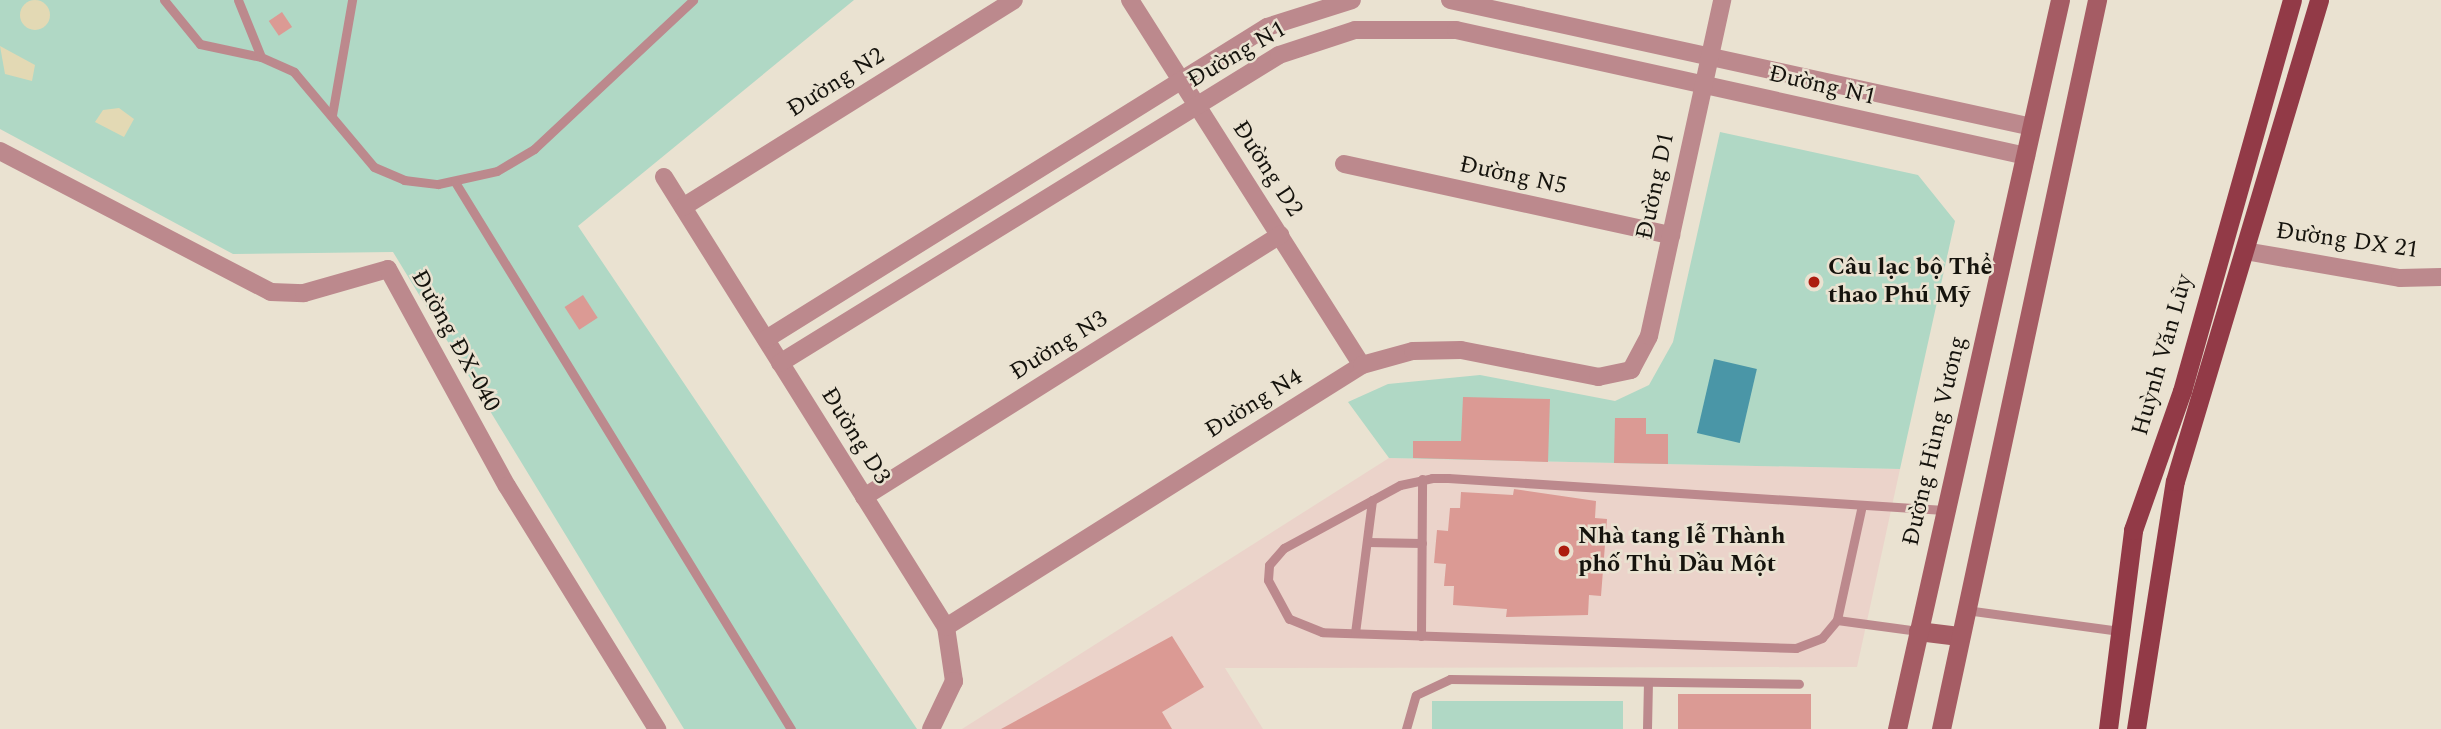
<!DOCTYPE html>
<meta charset="utf-8">
<style>
body{margin:0}
#map{position:relative;width:2441px;height:729px;overflow:hidden;background:#eae2d1;font-family:Spectral,serif}
div>[style]{position:absolute}
[style*='--x']{left:calc(var(--x)*1px);top:calc(var(--y)*1px);width:calc(var(--w)*1px);rotate:calc(var(--a)*1deg)}
.commercial>*{inset:0;background:#ebd3ca}
.green>*{inset:0;background:#b0d8c5;transform-origin:0 0}
.sand>*{inset:0;background:#e3d9b4}
.round{border-radius:50%}
.water>*{inset:0;background:#4a96a7;transform-origin:0 0}
.building>*{inset:0;background:#db9a94;transform-origin:0 0}
.service>*{height:9px;margin:-4.5px;padding:0 4.5px;transform-origin:4.5px;border-radius:4.5px;background:#bc898d}
.minor>*{height:18px;margin:-9px;padding:0 9px;transform-origin:9px;border-radius:9px;background:#bc898d}
.secondary>*{height:19px;margin:-9.5px;padding:0 9.5px;transform-origin:9.5px;border-radius:9.5px;background:#a55c64}
.primary>*{height:19px;margin:-9.5px;padding:0 9.5px;transform-origin:9.5px;border-radius:9.5px;background:#923a47}
.dots>*{width:19px;height:19px;translate:-50% -50%;box-sizing:border-box;border:4px solid #eae2d1;border-radius:50%}
span{translate:-50% -50%;white-space:nowrap;text-align:center;line-height:1.15;-webkit-text-stroke:5px #eae2d1;paint-order:stroke}
.street-label{font-size:24px;color:#15130d}
.poi-label{font-size:24px;color:#15130d;font-weight:700}
.left{translate:0 -50%;text-align:left}
</style>
<div id="map">
<div class="commercial">
<div style="clip-path:polygon(1389px 458px,1900px 469px,1857px 667px,1225px 668px,1263px 729px,962px 729px)"></div>
</div>
<div class="green">
<div style="clip-path:polygon(0 0,854px 0,578px 226px,917px 729px,684px 729px,393px 252px,233px 254px,0 129px)"></div>
<div style="clip-path:polygon(1720px 132px,1918px 175px,1955px 221px,1900px 469px,1389px 458px,1348px 402px,1388px 384px,1480px 375px,1615px 401px,1649px 385px,1673px 342px)"></div>
<div style="left:1432px;top:701px;width:191px;height:28px"></div>
</div>
<div class="sand">
<div class="round" style="left:20px;top:0;width:30px;height:30px"></div>
<div style="clip-path:polygon(0 46px,35px 65px,32px 81px,5px 74px)"></div>
<div style="clip-path:polygon(119px 108px,134px 119px,124px 137px,95px 122px,103px 110px)"></div>
</div>
<div class="water">
<div style="left:1714px;top:359px;width:44px;height:76px;rotate:13deg"></div>
</div>
<div class="building">
<div style="left:282px;top:12px;width:18px;height:16px;rotate:56deg"></div>
<div style="left:583px;top:295px;width:27px;height:22px;rotate:57deg"></div>
<div style="clip-path:polygon(1463px 397px,1550px 399px,1548px 462px,1413px 458px,1413px 441px,1461px 441px)"></div>
<div style="clip-path:polygon(1615px 418px,1646px 418px,1646px 434px,1668px 434px,1668px 464px,1614px 463px)"></div>
<div style="clip-path:polygon(1514px 489px,1596px 501px,1595px 518px,1607px 519px,1601px 596px,1589px 595px,1588px 615px,1506px 617px,1507px 609px,1453px 605px,1454px 586px,1444px 586px,1446px 564px,1434px 563px,1437px 530px,1448px 531px,1450px 508px,1460px 508px,1461px 492px,1513px 495px)"></div>
<div style="clip-path:polygon(1172px 636px,1204px 687px,1162px 712px,1172px 729px,1001px 729px)"></div>
<div style="left:1678px;top:694px;width:133px;height:35px"></div>
</div>
<div class="service">
<div style="--x:164;--y:0;--w:57;--a:50.7"></div>
<div style="--x:200;--y:44;--w:62;--a:12"></div>
<div style="--x:261;--y:57;--w:36;--a:24"></div>
<div style="--x:294;--y:72;--w:124;--a:49.9"></div>
<div style="--x:374;--y:167;--w:33;--a:23"></div>
<div style="--x:404;--y:180;--w:34;--a:7"></div>
<div style="--x:438;--y:184;--w:60;--a:-12.4"></div>
<div style="--x:497;--y:171;--w:43;--a:-30.7"></div>
<div style="--x:534;--y:149;--w:218;--a:-43.1"></div>
<div style="--x:238;--y:0;--w:61;--a:68"></div>
<div style="--x:332;--y:115;--w:117;--a:-80.1"></div>
<div style="--x:455;--y:182;--w:642;--a:58.44"></div>
<div style="--x:1862;--y:505;--w:118;--a:102.3"></div>
<div style="--x:1837;--y:620;--w:23;--a:130"></div>
<div style="--x:1822;--y:638;--w:28;--a:159"></div>
<div style="--x:1796;--y:648;--w:474;--a:-178.1"></div>
<div style="--x:1322;--y:632;--w:35;--a:-158"></div>
<div style="--x:1289;--y:619;--w:44;--a:-118.3"></div>
<div style="--x:1268;--y:580;--w:15;--a:-86"></div>
<div style="--x:1269;--y:565;--w:23;--a:-49"></div>
<div style="--x:1284;--y:548;--w:132;--a:-28.5"></div>
<div style="--x:1400;--y:485;--w:33;--a:-12"></div>
<div style="--x:1432;--y:478;--w:16;--a:0"></div>
<div style="--x:1448;--y:478;--w:497;--a:3.7"></div>
<div style="--x:1368;--y:542;--w:54;--a:1.1"></div>
<div style="--x:1966;--y:610;--w:155;--a:7.8"></div>
<div style="--x:1837;--y:620;--w:82;--a:7.7"></div>
<div style="--x:1355;--y:633;--w:134;--a:-82.7"></div>
<div style="--x:1421;--y:636;--w:157;--a:-89.6"></div>
<div style="--x:1406;--y:729;--w:35;--a:-74"></div>
<div style="--x:1416;--y:695;--w:38;--a:-25"></div>
<div style="--x:1450;--y:679;--w:349;--a:0.8"></div>
<div style="--x:1647;--y:729;--w:47;--a:-88.8"></div>
</div>
<div class="minor">
<div style="--x:1130;--y:0;--w:432;--a:57.6"></div>
<div style="--x:1450;--y:0;--w:596;--a:12.31"></div>
<div style="--x:0;--y:151;--w:305;--a:27.5"></div>
<div style="--x:271;--y:292;--w:33;--a:2"></div>
<div style="--x:304;--y:293;--w:87;--a:-15.9"></div>
<div style="--x:388;--y:269;--w:247;--a:61.3"></div>
<div style="--x:507;--y:486;--w:286;--a:58.3"></div>
<div style="--x:1344;--y:164;--w:335;--a:12.3"></div>
<div style="--x:664;--y:177;--w:531;--a:57.93"></div>
<div style="--x:946;--y:627;--w:55;--a:81.6"></div>
<div style="--x:954;--y:681;--w:53;--a:115.6"></div>
<div style="--x:683;--y:207;--w:390;--a:-32"></div>
<div style="--x:2245;--y:251;--w:157;--a:9.9"></div>
<div style="--x:2400;--y:278;--w:41;--a:-1.4"></div>
<div style="--x:766;--y:339;--w:590;--a:-31.91"></div>
<div style="--x:1267;--y:27;--w:89;--a:-17.6"></div>
<div style="--x:780;--y:363;--w:586;--a:-31.68"></div>
<div style="--x:1279;--y:55;--w:80;--a:-18.2"></div>
<div style="--x:1355;--y:30;--w:101;--a:0"></div>
<div style="--x:1456;--y:30;--w:584;--a:12.46"></div>
<div style="--x:864;--y:497;--w:492;--a:-32.2"></div>
<div style="--x:946;--y:627;--w:492;--a:-32.2"></div>
<div style="--x:1362;--y:365;--w:53;--a:-15.4"></div>
<div style="--x:1413;--y:351;--w:48;--a:-1.2"></div>
<div style="--x:1461;--y:350;--w:140;--a:11.1"></div>
<div style="--x:1598;--y:377;--w:34;--a:-12"></div>
<div style="--x:1631;--y:370;--w:38;--a:-62"></div>
<div style="--x:1649;--y:336;--w:344;--a:-77.7"></div>
</div>
<div class="secondary">
<div style="--x:1918;--y:631;--w:41;--a:7"></div>
<div style="--x:1897;--y:729;--w:747;--a:-77.4"></div>
<div style="--x:1941;--y:729;--w:746;--a:-77.92"></div>
</div>
<div class="primary">
<div style="--x:2108;--y:729;--w:201;--a:-82.8"></div>
<div style="--x:2133;--y:530;--w:147;--a:-70.6"></div>
<div style="--x:2182;--y:391;--w:406;--a:-74.3"></div>
<div style="--x:2136;--y:729;--w:251;--a:-81.1"></div>
<div style="--x:2175;--y:481;--w:502;--a:-73.33"></div>
</div>
<div class="dots">
<div style="left:1814px;top:282px;background:#ac1c0e"></div>
<div style="left:1564px;top:551px;background:#ac1c0e"></div>
</div>
<div class="street-label">
<span style="left:1237px;top:55px;rotate:-30deg">Đường N1</span>
<span style="left:836px;top:83px;rotate:-32deg">Đường N2</span>
<span style="left:1822px;top:86px;rotate:13deg">Đường N1</span>
<span style="left:1267px;top:169px;rotate:57deg">Đường D2</span>
<span style="left:1513px;top:176px;rotate:12deg">Đường N5</span>
<span style="left:1656px;top:186px;rotate:-78deg">Đường D1</span>
<span style="left:2347px;top:241px;rotate:8deg">Đường DX 21</span>
<span style="left:455px;top:341px;rotate:61deg">Đường ĐX-040</span>
<span style="left:1059px;top:346px;rotate:-32deg">Đường N3</span>
<span style="left:2163px;top:355px;rotate:-74deg">Huỳnh Văn Lũy</span>
<span style="left:1254px;top:404px;rotate:-32deg">Đường N4</span>
<span style="left:855px;top:436px;rotate:58deg">Đường D3</span>
<span style="left:1935px;top:441px;rotate:-77deg">Đường Hùng Vương</span>
</div>
<div class="poi-label">
<span class="left" style="left:1828px;top:282px">Câu lạc bộ Thể<br>thao Phú Mỹ</span>
<span class="left" style="left:1578px;top:551px">Nhà tang lễ Thành<br>phố Thủ Dầu Một</span>
</div>
</div>
